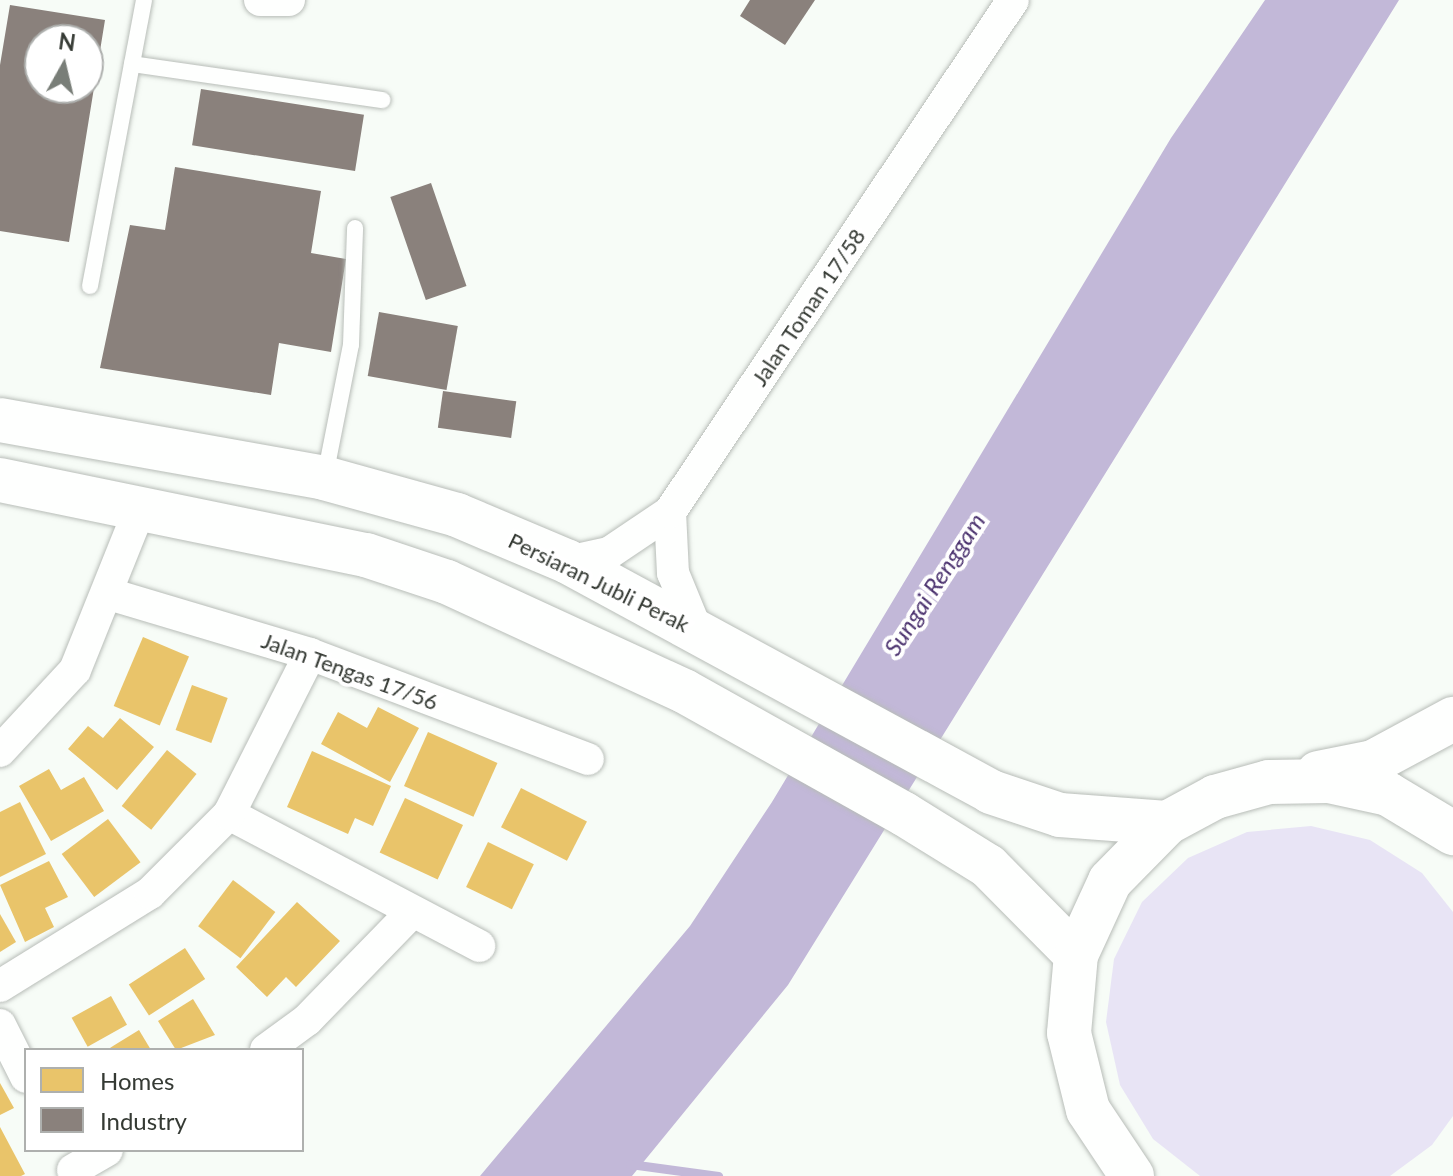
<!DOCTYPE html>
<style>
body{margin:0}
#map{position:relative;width:1453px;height:1176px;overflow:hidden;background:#f7fcf7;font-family:Lato,sans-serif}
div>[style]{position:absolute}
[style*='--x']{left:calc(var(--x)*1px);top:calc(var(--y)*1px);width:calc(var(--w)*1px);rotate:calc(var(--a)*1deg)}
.green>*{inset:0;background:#e8e4f5}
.water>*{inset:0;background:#c2b8d8}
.homes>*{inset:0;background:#e9c46a;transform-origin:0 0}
.industry>*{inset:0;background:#8a817c;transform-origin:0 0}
.stream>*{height:9px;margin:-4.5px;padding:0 4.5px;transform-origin:4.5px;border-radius:4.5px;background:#c2b8d8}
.roads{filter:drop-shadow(0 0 2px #b8bdb8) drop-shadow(0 0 2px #b8bdb8)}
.service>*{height:16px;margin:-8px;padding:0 8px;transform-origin:8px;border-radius:8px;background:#fefffe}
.minor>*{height:32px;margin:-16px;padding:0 16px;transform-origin:16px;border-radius:16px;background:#fefffe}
.primary>*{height:44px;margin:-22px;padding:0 22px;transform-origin:22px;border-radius:22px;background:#fefffe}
span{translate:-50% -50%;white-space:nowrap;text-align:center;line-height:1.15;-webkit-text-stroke:8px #fff;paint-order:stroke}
.street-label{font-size:22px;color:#353a34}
.water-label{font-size:24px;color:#4d3470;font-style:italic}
.legend{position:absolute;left:24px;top:1048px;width:280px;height:104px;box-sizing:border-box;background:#fff;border:2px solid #aeb0ae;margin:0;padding:10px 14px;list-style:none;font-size:24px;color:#353a34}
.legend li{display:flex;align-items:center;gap:16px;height:40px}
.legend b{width:40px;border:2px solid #aeb0ae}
.north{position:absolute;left:24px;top:24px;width:80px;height:80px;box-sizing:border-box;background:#fff;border:2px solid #aeb0ae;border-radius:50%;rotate:8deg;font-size:22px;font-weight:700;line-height:32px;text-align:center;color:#353a34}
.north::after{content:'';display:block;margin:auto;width:28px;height:36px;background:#797e78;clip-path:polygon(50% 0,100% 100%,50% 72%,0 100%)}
</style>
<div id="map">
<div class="green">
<div style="clip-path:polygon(1311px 826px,1370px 840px,1422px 873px,1453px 912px,1453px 1116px,1432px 1145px,1390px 1176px,1200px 1176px,1153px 1139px,1120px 1085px,1106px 1022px,1114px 959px,1142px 902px,1188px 858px,1247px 832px)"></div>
</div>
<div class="water">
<div style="clip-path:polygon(1265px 0,1399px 0,788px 985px,632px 1176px,480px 1176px,690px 926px,772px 802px,1171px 138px)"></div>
</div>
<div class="homes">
<div style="left:143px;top:637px;width:50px;height:75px;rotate:23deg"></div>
<div style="left:192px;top:685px;width:38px;height:48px;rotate:20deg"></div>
<div style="clip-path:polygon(378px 707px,419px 728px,390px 782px,321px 744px,338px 712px,367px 728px)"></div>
<div style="clip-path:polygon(120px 718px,154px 747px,117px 790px,68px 749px,88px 726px,103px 738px)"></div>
<div style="left:428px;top:732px;width:76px;height:59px;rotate:24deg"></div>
<div style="left:167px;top:750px;width:38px;height:72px;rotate:39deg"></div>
<div style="clip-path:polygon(312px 751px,391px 786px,373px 826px,355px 818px,348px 834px,287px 807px)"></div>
<div style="clip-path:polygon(49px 769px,61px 790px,84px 777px,104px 811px,51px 841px,19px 786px)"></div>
<div style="left:521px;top:788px;width:74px;height:44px;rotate:27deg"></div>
<div style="left:405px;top:798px;width:64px;height:60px;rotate:25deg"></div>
<div style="clip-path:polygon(20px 802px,46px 854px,0 877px,0 812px)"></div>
<div style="left:108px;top:819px;width:54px;height:58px;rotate:53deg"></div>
<div style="left:488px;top:842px;width:51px;height:50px;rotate:26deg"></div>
<div style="clip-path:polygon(49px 861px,68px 897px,45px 908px,54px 927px,25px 942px,0 885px)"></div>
<div style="left:233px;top:880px;width:53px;height:58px;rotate:37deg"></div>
<div style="clip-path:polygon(297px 902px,340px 941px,296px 987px,286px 977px,267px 997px,236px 967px)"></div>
<div style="clip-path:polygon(0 914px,16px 942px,0 952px)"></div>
<div style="left:185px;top:948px;width:37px;height:67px;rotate:57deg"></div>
<div style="left:111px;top:996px;width:33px;height:45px;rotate:61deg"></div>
<div style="clip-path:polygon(193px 999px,215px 1035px,176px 1050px,158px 1021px)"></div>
<div style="clip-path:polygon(139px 1030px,151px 1050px,107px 1050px,113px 1046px)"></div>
<div style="clip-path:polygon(0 1083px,14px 1108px,0 1115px)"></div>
<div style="clip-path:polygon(0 1127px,25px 1174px,21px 1176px,0 1176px)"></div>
</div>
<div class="industry">
<div style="clip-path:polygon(750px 0,815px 0,785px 45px,740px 16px)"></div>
<div style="clip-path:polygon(evenodd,10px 5px,105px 20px,69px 242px,0 231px,0 65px,10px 5px,40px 40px,88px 40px,88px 88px,40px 88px,40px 40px)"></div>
<div style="left:201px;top:89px;width:165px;height:57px;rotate:9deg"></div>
<div style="clip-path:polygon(175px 167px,321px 191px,311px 253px,346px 259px,331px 352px,279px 343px,271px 395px,100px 368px,130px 225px,165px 230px)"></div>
<div style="left:431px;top:183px;width:109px;height:43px;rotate:71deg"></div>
<div style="left:379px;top:312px;width:80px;height:65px;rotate:10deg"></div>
<div style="left:443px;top:391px;width:74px;height:37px;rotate:8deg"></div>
</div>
<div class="stream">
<div style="--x:630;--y:1164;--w:89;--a:7.8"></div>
</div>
<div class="roads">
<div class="service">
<div style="--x:132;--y:64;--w:253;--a:8.2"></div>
<div style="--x:90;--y:286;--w:291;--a:-79.3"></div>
<div style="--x:325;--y:476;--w:134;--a:-78.8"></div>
<div style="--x:351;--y:345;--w:117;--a:-88"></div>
</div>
<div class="minor">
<div style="--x:260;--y:0;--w:29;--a:0"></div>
<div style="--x:670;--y:512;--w:61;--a:87.2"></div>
<div style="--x:673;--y:573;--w:61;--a:67.7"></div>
<div style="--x:568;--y:562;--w:42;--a:-12.4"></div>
<div style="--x:609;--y:553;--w:73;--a:-33.9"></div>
<div style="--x:670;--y:512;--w:616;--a:-56.18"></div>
<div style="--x:109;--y:594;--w:210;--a:16.6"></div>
<div style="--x:310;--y:654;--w:297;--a:20.7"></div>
<div style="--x:0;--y:751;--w:110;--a:-47.2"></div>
<div style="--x:75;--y:670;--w:177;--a:-68.1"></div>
<div style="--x:229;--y:814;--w:283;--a:27.8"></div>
<div style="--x:0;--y:986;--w:176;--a:-31.8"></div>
<div style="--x:150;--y:893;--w:112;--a:-45"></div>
<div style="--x:229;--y:814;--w:179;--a:-63.1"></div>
<div style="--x:0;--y:1025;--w:58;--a:63.4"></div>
<div style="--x:266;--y:1050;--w:51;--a:-36.2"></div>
<div style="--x:307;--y:1020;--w:149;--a:-45.8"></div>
<div style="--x:73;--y:1170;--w:39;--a:-30"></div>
</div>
<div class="primary">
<div style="--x:0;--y:420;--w:329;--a:10.1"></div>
<div style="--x:324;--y:478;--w:138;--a:15.5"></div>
<div style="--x:457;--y:515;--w:121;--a:22.9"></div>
<div style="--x:568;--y:562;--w:481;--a:28.5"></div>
<div style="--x:991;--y:792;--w:73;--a:18.4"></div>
<div style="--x:1060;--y:815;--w:107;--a:4.3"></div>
<div style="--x:0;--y:480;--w:374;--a:11.6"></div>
<div style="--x:366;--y:555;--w:85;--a:18.4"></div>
<div style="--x:447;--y:582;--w:261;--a:24.7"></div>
<div style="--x:684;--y:691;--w:252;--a:29.2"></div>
<div style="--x:904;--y:814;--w:99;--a:31.8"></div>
<div style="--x:988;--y:866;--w:125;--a:45.3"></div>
<div style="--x:1318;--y:773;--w:56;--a:-11.3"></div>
<div style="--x:1373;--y:762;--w:91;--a:-28.3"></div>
<div style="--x:1132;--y:1176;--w:79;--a:-123.7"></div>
<div style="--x:1088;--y:1110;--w:79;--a:-103.9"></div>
<div style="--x:1069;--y:1033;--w:78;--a:-84.9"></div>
<div style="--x:1076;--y:955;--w:81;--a:-65.3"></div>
<div style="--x:1110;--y:881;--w:81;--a:-45.5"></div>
<div style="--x:1167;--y:823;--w:55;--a:-28.4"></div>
<div style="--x:1215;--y:797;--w:56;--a:-15.5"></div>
<div style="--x:1269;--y:782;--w:60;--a:-1"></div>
<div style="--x:1329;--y:781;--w:60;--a:12.4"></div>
<div style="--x:1388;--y:794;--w:76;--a:31"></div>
</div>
</div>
<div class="street-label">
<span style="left:808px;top:307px;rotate:-56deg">Jalan Toman 17/58</span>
<span style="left:599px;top:582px;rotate:26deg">Persiaran Jubli Perak</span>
<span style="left:350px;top:671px;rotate:20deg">Jalan Tengas 17/56</span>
</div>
<div class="water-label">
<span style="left:934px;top:584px;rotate:-57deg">Sungai Renggam</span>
</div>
<ul class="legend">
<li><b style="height:22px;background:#e9c46a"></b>Homes</li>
<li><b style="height:22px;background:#8a817c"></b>Industry</li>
</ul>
<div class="north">N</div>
</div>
